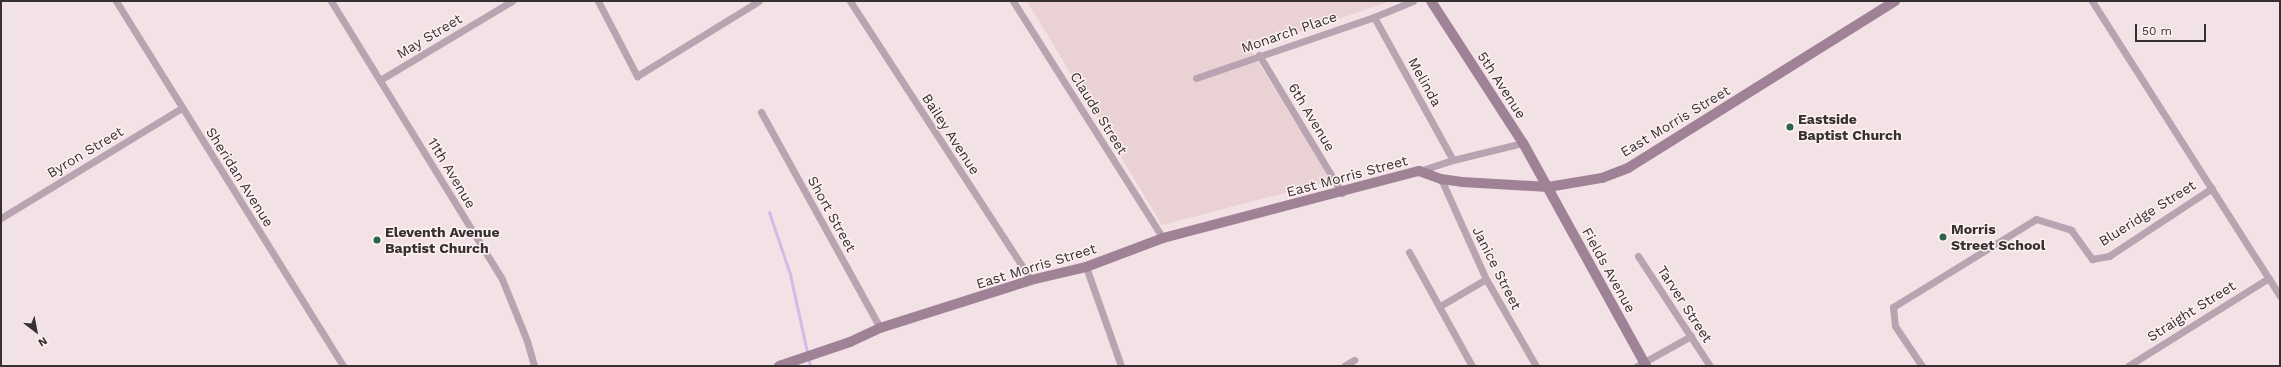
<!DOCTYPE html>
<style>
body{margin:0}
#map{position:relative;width:2281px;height:367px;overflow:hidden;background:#f3e2e5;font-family:"Work Sans",sans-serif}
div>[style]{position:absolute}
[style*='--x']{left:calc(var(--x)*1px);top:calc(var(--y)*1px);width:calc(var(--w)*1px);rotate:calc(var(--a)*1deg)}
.built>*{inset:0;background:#ead1d4}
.stream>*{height:3px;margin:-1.5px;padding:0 1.5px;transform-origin:1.5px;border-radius:1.5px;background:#d1bbe9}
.street>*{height:7px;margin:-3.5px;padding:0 3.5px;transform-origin:3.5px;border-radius:3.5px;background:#b8a3b1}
.secondary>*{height:10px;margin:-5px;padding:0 5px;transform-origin:5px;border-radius:5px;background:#a08297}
.dots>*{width:11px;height:11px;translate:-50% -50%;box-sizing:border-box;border:2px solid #fef1f2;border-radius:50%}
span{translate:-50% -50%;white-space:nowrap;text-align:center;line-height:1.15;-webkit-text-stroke:3px #fef1f2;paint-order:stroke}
.street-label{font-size:14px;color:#363031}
.poi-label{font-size:14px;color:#363031;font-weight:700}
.left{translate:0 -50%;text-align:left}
.frame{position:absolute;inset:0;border:2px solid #363031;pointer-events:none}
.north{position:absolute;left:16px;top:311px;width:40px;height:40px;-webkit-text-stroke:3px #fef1f2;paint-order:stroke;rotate:148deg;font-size:11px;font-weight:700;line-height:16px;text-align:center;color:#363031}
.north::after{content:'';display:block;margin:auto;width:14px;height:18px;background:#363031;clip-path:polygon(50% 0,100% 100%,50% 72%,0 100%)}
.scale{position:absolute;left:2135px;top:24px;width:71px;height:18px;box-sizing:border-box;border:2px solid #363031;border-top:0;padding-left:5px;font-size:12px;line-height:14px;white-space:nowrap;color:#363031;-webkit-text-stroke:3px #fef1f2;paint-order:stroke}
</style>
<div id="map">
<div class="built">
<div style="clip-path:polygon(1027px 1px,1391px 1px,1250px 49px,1331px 181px,1162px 225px)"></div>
</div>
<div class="stream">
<div style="--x:769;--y:212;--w:65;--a:71.3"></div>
<div style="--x:790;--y:274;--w:94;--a:77.7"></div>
</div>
<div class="street">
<div style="--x:116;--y:1;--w:430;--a:58.1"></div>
<div style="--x:331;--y:1;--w:326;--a:58.4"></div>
<div style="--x:502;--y:279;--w:67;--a:68"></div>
<div style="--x:527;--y:341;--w:26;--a:74"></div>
<div style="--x:598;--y:1;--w:85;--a:62.5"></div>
<div style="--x:637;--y:76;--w:143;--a:-31.6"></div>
<div style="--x:850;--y:1;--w:333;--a:57"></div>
<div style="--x:1013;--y:1;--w:280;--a:57.7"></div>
<div style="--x:2092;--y:1;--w:350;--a:57.5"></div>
<div style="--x:1374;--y:17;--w:163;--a:61.1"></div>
<div style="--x:1259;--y:55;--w:161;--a:59"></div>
<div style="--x:1196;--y:78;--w:188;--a:-18.9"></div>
<div style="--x:1374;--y:17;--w:42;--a:-22.3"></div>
<div style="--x:380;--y:80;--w:154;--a:-30.9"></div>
<div style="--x:761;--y:112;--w:247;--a:61.1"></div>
<div style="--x:1419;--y:171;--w:36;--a:-18"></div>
<div style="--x:1453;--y:160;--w:72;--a:-13.7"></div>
<div style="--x:1441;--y:179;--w:110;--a:65.8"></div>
<div style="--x:1486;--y:279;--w:100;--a:60.1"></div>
<div style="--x:1;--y:218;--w:212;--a:-31.3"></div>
<div style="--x:1409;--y:252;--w:130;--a:61.1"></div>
<div style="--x:1638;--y:256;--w:131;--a:56.8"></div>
<div style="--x:1086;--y:267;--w:105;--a:70.5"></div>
<div style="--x:1440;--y:306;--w:53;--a:-30.4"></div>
<div style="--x:1344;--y:366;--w:12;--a:-31"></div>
<div style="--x:1637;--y:366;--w:62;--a:-29.1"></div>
<div style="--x:1922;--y:366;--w:48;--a:-124"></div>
<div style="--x:1895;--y:326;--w:19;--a:-96"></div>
<div style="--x:1893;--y:307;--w:168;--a:-31.6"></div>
<div style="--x:2036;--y:219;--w:37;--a:17"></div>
<div style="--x:2071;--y:230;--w:36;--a:54"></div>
<div style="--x:2092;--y:259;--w:17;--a:-10"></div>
<div style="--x:2109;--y:256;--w:123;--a:-33.4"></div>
<div style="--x:2128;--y:366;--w:166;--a:-32"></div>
</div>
<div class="secondary">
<div style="--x:1431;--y:1;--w:169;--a:57.1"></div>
<div style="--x:1523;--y:143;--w:255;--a:61.1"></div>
<div style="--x:779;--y:366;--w:75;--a:-18.7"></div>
<div style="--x:850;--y:342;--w:33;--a:-25"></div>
<div style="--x:880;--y:328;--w:158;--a:-17.6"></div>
<div style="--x:1031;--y:280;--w:57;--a:-13.3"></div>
<div style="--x:1086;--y:267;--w:82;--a:-20.6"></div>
<div style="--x:1163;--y:238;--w:265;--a:-14.7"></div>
<div style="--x:1419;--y:171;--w:23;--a:20"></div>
<div style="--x:1441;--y:179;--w:21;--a:8"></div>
<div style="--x:1462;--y:182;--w:86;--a:3.3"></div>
<div style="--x:1548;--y:187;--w:55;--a:-9.5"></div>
<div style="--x:1602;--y:178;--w:28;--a:-21"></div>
<div style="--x:1628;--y:168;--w:315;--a:-32"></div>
</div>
<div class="dots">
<div style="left:1790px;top:127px;background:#2b634b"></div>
<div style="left:1943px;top:237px;background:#2b634b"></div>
<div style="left:377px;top:240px;background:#2b634b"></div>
</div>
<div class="street-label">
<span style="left:1289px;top:32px;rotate:-19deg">Monarch Place</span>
<span style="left:429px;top:36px;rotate:-31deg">May Street</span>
<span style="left:1425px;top:82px;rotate:61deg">Melinda</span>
<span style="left:1502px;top:85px;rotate:57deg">5th Avenue</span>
<span style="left:1099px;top:113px;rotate:58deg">Claude Street</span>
<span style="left:1312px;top:117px;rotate:59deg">6th Avenue</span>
<span style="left:1675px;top:121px;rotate:-31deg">East Morris Street</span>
<span style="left:951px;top:134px;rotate:57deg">Bailey Avenue</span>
<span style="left:85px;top:152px;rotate:-31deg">Byron Street</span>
<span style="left:452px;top:173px;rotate:59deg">11th Avenue</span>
<span style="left:1347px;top:176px;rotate:-15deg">East Morris Street</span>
<span style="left:240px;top:177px;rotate:58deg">Sheridan Avenue</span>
<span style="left:2147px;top:213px;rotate:-32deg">Blueridge Street</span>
<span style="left:832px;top:214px;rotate:61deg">Short Street</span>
<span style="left:1036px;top:266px;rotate:-17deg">East Morris Street</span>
<span style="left:1497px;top:268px;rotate:63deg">Janice Street</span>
<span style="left:1609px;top:270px;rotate:61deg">Fields Avenue</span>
<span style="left:1685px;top:304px;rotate:57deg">Tarver Street</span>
<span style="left:2191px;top:311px;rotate:-32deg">Straight Street</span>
</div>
<div class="poi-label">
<span class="left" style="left:1798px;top:127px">Eastside<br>Baptist Church</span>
<span class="left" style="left:1951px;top:237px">Morris<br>Street School</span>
<span class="left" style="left:385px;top:240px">Eleventh Avenue<br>Baptist Church</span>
</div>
<div class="frame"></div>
<div class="north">N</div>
<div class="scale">50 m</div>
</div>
